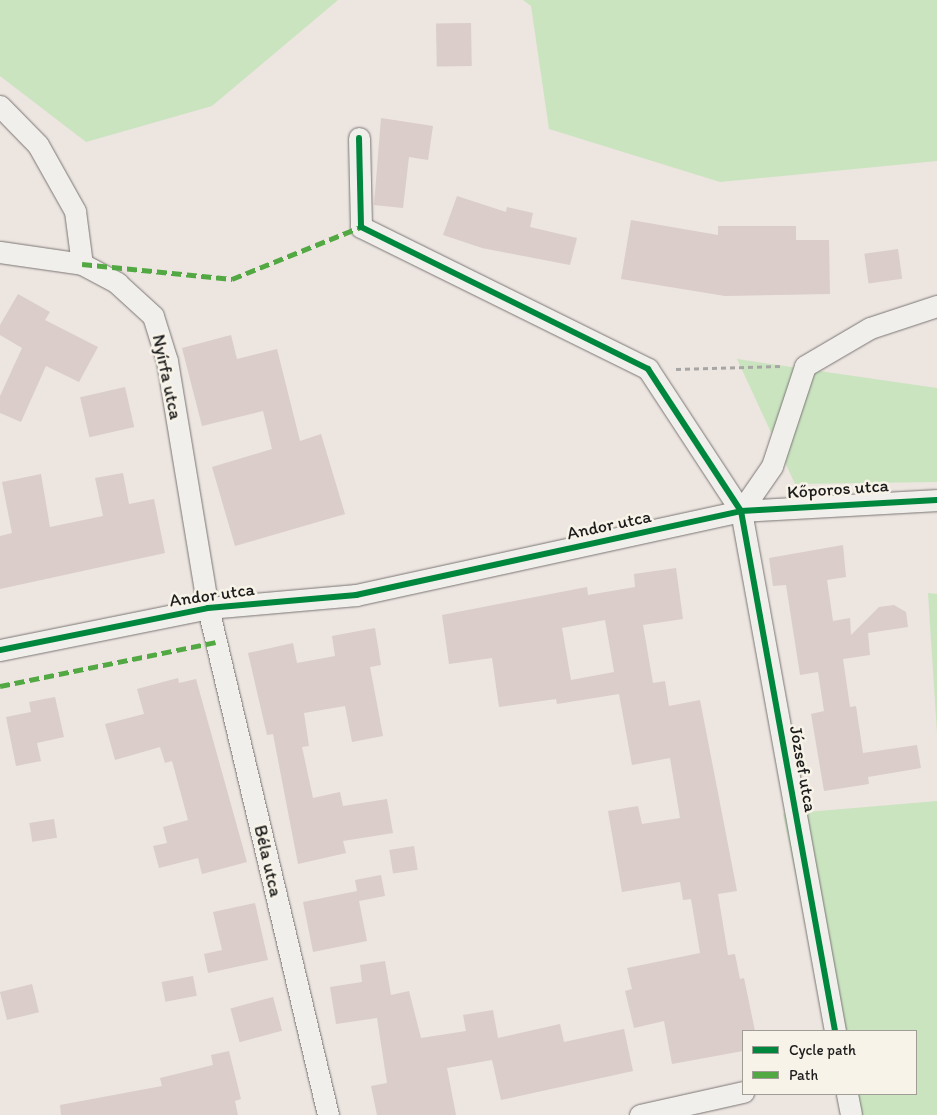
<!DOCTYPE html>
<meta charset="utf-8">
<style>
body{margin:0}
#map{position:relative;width:937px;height:1115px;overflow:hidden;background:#ede5e0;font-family:Itim,sans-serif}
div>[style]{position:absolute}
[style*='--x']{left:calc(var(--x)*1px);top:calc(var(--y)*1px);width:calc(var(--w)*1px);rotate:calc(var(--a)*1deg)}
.green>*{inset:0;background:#cae4c0}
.building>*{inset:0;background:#dbcdc9;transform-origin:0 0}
.path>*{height:3px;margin-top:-1.5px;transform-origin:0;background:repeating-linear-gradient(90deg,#a8a6a4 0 5px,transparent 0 9px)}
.roads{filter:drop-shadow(0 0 1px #7a7674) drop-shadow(0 0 1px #7a7674)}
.minor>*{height:21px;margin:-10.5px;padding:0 10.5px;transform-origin:10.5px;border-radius:10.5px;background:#f1efeb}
.quiet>*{height:5px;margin-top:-2.5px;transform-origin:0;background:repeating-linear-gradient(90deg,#52a943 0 10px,transparent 0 15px)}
.cycleway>*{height:6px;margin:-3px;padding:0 3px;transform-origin:3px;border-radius:3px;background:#00873e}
span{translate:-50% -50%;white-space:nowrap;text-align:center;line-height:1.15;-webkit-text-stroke:5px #f7f3e8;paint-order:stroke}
.street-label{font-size:18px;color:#1c1c1c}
.legend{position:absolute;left:742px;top:1030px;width:175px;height:65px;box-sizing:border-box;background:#f7f3e8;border:1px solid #9f9d96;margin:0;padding:6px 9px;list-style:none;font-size:15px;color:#1c1c1c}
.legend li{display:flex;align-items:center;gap:10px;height:25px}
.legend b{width:25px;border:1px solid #9f9d96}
</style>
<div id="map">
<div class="green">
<div style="clip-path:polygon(0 0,338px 0,212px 106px,86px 142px,0 76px)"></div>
<div style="clip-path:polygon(523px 0,937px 0,937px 161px,720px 182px,549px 129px,531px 6px)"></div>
<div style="clip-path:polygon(737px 359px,937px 388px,937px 482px,795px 484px)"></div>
<div style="clip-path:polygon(928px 593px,937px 594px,937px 733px)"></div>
<div style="clip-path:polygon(937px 801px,937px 1115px,845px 1115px,840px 1094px,916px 1094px,916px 1031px,828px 1031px,783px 814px)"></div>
</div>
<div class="building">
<div style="left:471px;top:23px;width:43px;height:35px;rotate:89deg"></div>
<div style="clip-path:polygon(381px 118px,433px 126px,428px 160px,409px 157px,403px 208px,374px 205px)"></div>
<div style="clip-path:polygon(457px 196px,506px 212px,507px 207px,533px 213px,530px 227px,577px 238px,570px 265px,482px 248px,443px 235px)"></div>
<div style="clip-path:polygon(631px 220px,718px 235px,718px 226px,796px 226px,796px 240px,829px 240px,830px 294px,725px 296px,621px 279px)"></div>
<div style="left:898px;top:249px;width:30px;height:34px;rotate:82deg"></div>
<div style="clip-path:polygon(18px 294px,50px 312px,45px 320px,98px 347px,79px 382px,46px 366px,21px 422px,0 413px,0 396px,22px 348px,0 335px,0 325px)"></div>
<div style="clip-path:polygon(231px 335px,237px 359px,277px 349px,300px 441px,321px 434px,345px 514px,235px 546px,212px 467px,272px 449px,263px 411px,202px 426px,182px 348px)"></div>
<div style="left:125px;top:387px;width:41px;height:46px;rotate:77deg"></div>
<div style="clip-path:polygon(123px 473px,129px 504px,154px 499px,165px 553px,0 589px,0 536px,12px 533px,2px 482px,41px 474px,50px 527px,103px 516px,95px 478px)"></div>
<div style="clip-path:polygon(843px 545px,846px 577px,827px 580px,833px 621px,850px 618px,851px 635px,879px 607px,894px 605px,906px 612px,908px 627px,868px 633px,870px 655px,843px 659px,850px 707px,856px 706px,863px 753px,917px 745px,921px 768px,868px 777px,869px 784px,824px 791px,811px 714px,824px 711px,818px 672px,800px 675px,786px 585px,773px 586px,769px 558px)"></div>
<div style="clip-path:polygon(evenodd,676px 568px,683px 619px,643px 625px,653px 683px,665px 681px,669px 706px,700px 700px,737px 891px,718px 894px,728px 955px,735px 954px,740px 979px,744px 978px,755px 1031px,743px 1031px,743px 1051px,672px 1064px,664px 1021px,634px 1028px,625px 991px,632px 989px,627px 968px,700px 953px,691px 899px,683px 900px,680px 882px,622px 892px,608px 811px,638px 806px,642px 824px,680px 818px,670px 758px,632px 765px,619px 694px,557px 704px,556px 699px,499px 707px,492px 658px,449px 664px,442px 615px,587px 587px,588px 595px,635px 587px,634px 574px,676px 568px,605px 620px,614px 672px,571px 680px,562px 628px,605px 620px)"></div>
<div style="clip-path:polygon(375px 628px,381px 665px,370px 667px,383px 736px,352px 742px,345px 706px,304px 713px,309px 746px,302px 747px,313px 798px,340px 792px,343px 806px,387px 799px,393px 833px,343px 841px,346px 853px,298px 864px,273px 734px,267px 735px,248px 653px,293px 643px,297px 663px,335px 656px,332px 636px)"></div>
<div style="clip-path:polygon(178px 678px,179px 683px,196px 679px,247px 862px,202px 874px,198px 858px,159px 868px,153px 846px,167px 843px,163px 827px,188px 820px,172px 761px,165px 763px,160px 747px,115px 760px,105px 724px,144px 714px,137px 689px)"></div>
<div style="clip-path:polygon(55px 697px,64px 737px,37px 743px,41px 761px,16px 766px,6px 717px,31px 712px,29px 702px)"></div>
<div style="left:54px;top:819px;width:19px;height:25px;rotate:81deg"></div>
<div style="left:414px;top:846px;width:24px;height:25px;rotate:81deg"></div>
<div style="clip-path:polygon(381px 875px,385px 896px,359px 901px,367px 941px,313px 952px,303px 902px,357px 891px,355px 880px)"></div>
<div style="clip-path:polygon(255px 903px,268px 960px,208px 973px,204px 954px,222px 950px,213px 912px)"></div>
<div style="clip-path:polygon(385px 961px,391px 995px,409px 991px,421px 1038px,466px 1031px,463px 1015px,493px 1010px,498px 1038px,560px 1024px,564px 1042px,624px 1029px,633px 1071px,501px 1100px,492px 1060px,447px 1068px,456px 1115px,377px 1115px,371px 1086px,387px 1083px,377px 1018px,336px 1024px,330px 987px,362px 982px,360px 965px)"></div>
<div style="left:193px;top:976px;width:20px;height:32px;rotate:79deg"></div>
<div style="left:32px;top:984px;width:29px;height:33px;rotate:76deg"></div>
<div style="left:273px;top:997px;width:35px;height:44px;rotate:75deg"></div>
<div style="clip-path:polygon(229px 1051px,241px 1099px,235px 1101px,238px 1115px,61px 1115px,60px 1105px,162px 1086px,160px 1078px,213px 1065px,211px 1055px)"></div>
</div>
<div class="path">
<div style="--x:676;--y:369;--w:104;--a:-1.7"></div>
</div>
<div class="roads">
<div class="minor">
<div style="--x:0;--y:106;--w:54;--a:45.7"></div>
<div style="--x:38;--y:145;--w:76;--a:60.7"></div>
<div style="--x:75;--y:211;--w:53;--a:82.5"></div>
<div style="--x:359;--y:138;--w:89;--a:88.7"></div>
<div style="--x:361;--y:227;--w:320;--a:26.3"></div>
<div style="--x:648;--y:369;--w:170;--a:56.8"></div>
<div style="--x:741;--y:511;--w:528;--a:79.75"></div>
<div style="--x:0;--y:252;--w:83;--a:8.3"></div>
<div style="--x:82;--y:264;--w:40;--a:28"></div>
<div style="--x:117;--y:283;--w:49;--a:42.5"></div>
<div style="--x:153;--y:316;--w:47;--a:72.7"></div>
<div style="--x:167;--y:361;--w:250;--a:80.6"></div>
<div style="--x:208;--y:608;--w:521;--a:76.68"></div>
<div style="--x:741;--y:511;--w:55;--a:-55.4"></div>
<div style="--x:772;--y:466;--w:105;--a:-71.7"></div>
<div style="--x:805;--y:366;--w:75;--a:-30.3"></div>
<div style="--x:870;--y:328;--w:71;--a:-18.2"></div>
<div style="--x:0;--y:650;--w:212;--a:-11.4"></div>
<div style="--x:208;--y:608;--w:149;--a:-5"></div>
<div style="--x:356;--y:595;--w:394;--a:-12.3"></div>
<div style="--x:741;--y:511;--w:196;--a:-3.2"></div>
<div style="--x:847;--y:1094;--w:21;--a:79"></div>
<div style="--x:640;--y:1115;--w:106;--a:-12.6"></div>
</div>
</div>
<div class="quiet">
<div style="--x:82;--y:264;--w:151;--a:5.7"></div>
<div style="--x:232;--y:279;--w:139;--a:-22"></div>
<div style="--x:0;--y:686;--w:220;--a:-11.5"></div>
</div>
<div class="cycleway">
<div style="--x:359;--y:138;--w:89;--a:88.7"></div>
<div style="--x:361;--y:227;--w:320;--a:26.3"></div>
<div style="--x:648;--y:369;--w:170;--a:56.8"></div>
<div style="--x:741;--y:511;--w:528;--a:79.75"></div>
<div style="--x:0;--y:650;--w:212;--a:-11.4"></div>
<div style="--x:208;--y:608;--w:149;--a:-5"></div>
<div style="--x:356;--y:595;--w:394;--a:-12.3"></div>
<div style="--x:741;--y:511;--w:196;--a:-3.2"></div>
</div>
<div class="street-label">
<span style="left:167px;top:377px;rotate:78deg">Nyírfa utca</span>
<span style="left:838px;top:489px;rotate:-4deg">Kőporos utca</span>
<span style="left:609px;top:525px;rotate:-12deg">Andor utca</span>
<span style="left:212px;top:595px;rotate:-8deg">Andor utca</span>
<span style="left:803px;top:769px;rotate:80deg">József utca</span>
<span style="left:268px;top:861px;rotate:77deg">Béla utca</span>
</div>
<ul class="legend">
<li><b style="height:6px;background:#00873e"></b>Cycle path</li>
<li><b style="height:6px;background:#52a943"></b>Path</li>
</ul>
</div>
